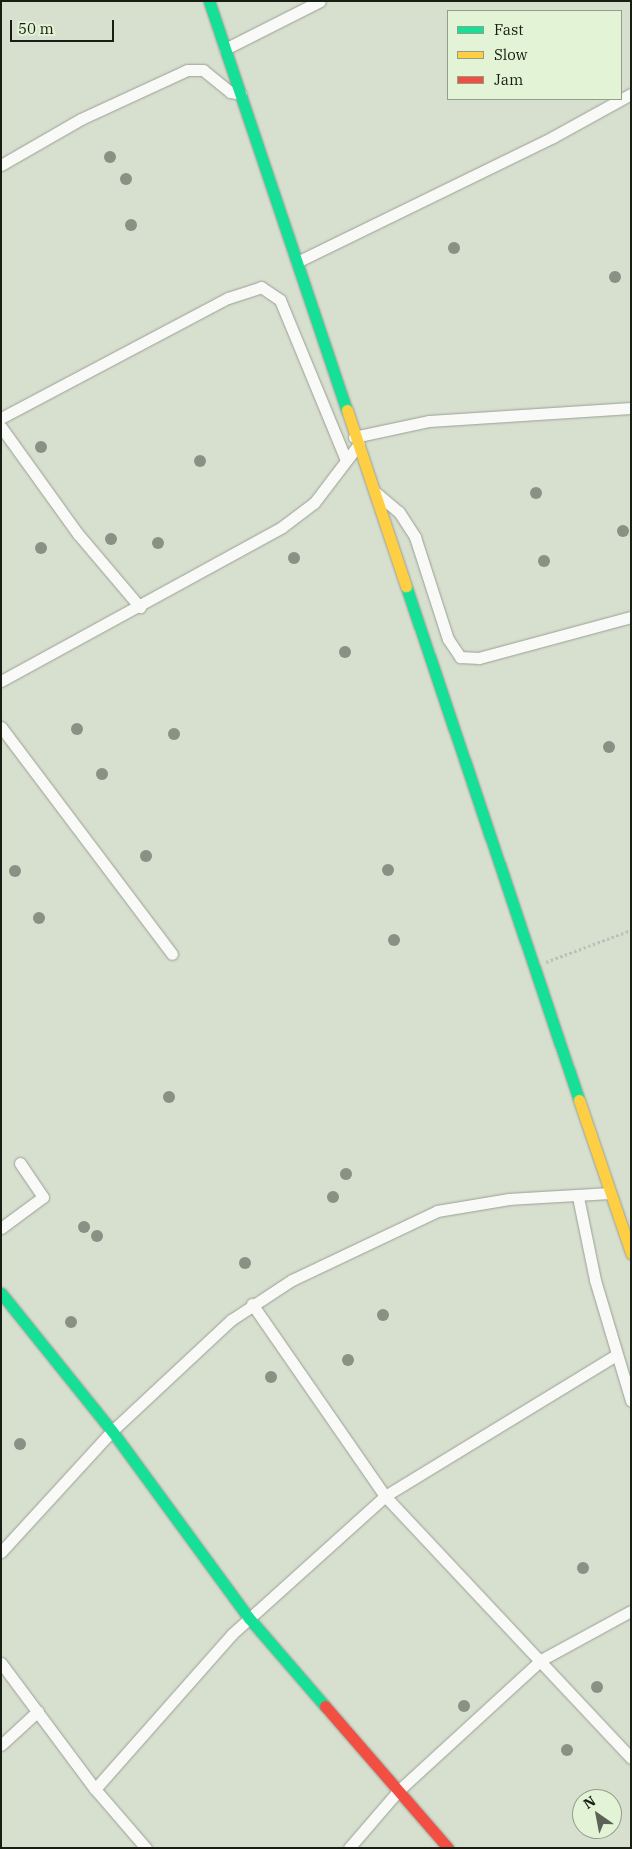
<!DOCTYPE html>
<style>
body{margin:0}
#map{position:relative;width:632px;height:1849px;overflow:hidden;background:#d7dfcf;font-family:"IBM Plex Serif",serif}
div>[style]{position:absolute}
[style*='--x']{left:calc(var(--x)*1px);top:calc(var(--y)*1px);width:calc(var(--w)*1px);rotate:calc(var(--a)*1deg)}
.building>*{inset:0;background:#8a9084}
.round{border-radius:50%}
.path>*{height:2.5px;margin-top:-1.25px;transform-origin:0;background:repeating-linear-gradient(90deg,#bcbfba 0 2.5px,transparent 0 5px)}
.roads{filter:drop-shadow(0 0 1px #9aa094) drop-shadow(0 0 1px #9aa094)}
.street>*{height:11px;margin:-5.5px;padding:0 5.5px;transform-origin:5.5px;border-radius:5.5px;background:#f9faf8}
.fast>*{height:11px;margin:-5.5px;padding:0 5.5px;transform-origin:5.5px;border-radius:5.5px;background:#16e098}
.slow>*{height:11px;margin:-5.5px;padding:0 5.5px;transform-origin:5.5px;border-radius:5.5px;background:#ffcf43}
.jam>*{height:11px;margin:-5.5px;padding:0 5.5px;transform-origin:5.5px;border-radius:5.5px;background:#f24e42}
span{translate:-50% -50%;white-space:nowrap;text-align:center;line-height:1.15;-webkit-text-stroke:5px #e3f3d6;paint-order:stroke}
.frame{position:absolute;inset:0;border:2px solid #191e14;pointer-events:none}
.legend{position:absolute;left:447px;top:10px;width:175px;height:90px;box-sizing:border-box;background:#e3f3d6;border:1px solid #929e88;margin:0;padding:6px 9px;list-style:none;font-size:15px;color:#191e14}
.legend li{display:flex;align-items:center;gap:10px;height:25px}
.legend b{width:25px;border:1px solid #929e88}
.north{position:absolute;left:572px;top:1789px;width:50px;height:50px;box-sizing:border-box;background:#e3f3d6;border:1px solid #929e88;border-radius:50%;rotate:327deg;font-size:14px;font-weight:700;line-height:20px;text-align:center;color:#191e14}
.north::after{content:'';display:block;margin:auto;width:18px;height:22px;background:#5c6255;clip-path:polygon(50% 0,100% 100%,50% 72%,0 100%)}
.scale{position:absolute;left:10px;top:20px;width:104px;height:22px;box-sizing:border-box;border:2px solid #191e14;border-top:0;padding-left:6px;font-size:15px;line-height:18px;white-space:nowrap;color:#191e14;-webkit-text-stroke:4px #e3f3d6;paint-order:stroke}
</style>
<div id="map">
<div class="building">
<div class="round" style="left:104px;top:151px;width:12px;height:12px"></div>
<div class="round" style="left:120px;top:173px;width:12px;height:12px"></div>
<div class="round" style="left:125px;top:219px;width:12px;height:12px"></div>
<div class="round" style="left:448px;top:242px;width:12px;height:12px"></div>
<div class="round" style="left:609px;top:271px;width:12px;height:12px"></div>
<div class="round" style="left:35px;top:441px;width:12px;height:12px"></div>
<div class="round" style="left:194px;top:455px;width:12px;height:12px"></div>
<div class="round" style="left:530px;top:487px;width:12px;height:12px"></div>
<div class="round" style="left:617px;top:525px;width:12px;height:12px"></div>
<div class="round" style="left:105px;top:533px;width:12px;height:12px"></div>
<div class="round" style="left:152px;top:537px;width:12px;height:12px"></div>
<div class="round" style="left:35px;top:542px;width:12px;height:12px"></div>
<div class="round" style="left:288px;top:552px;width:12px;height:12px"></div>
<div class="round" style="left:538px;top:555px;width:12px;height:12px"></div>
<div class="round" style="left:339px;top:646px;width:12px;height:12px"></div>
<div class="round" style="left:71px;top:723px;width:12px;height:12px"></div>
<div class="round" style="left:168px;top:728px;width:12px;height:12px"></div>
<div class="round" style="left:603px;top:741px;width:12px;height:12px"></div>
<div class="round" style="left:96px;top:768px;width:12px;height:12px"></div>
<div class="round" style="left:140px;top:850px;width:12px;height:12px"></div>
<div class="round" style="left:382px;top:864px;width:12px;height:12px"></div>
<div class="round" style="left:9px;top:865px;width:12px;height:12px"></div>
<div class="round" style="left:33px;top:912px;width:12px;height:12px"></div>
<div class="round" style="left:388px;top:934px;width:12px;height:12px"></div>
<div class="round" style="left:163px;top:1091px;width:12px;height:12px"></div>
<div class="round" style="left:340px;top:1168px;width:12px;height:12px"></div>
<div class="round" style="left:327px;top:1191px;width:12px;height:12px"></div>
<div class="round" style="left:78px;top:1221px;width:12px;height:12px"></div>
<div class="round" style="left:91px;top:1230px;width:12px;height:12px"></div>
<div class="round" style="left:239px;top:1257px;width:12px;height:12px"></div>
<div class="round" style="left:377px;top:1309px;width:12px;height:12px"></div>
<div class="round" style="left:65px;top:1316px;width:12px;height:12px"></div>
<div class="round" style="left:342px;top:1354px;width:12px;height:12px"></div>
<div class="round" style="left:265px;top:1371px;width:12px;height:12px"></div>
<div class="round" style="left:14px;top:1438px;width:12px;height:12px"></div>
<div class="round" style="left:577px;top:1562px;width:12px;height:12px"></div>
<div class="round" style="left:591px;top:1681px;width:12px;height:12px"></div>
<div class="round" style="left:458px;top:1700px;width:12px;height:12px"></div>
<div class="round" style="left:561px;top:1744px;width:12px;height:12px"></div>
</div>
<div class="path">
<div style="--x:546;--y:962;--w:91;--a:-20.6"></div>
</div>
<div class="roads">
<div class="street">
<div style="--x:225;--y:49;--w:106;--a:-26.8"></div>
<div style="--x:1;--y:165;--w:92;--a:-29.9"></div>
<div style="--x:81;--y:119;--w:117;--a:-24.8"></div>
<div style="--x:187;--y:70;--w:16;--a:0"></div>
<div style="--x:203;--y:70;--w:35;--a:39"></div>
<div style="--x:230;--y:92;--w:11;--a:10"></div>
<div style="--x:297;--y:262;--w:285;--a:-26"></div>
<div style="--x:553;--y:137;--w:89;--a:-28.9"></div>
<div style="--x:1;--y:418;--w:257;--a:-27.9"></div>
<div style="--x:228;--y:298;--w:35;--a:-18"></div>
<div style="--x:261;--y:287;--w:23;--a:34"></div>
<div style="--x:280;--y:300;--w:171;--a:67.6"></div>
<div style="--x:1;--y:427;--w:132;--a:54.3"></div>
<div style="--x:78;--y:534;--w:96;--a:49.7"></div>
<div style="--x:354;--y:437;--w:77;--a:-12"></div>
<div style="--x:429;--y:421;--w:202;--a:-3.7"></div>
<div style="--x:375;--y:492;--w:31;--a:40"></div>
<div style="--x:399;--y:512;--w:30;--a:57"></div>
<div style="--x:415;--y:537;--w:107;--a:72.1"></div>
<div style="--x:448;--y:639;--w:22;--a:56"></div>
<div style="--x:460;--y:657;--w:19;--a:3"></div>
<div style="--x:479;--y:658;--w:157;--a:-15.1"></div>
<div style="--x:1;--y:681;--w:320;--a:-28.7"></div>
<div style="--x:282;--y:527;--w:40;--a:-37"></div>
<div style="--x:314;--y:503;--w:74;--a:-52.7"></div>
<div style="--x:1;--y:727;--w:284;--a:53"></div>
<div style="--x:578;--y:1197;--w:85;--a:78.4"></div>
<div style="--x:595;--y:1280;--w:126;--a:73.4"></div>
<div style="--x:1;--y:1228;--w:52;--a:-36.4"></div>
<div style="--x:43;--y:1197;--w:41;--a:-124.1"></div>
<div style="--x:252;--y:1304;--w:234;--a:55.3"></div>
<div style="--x:385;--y:1496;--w:359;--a:46.8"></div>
<div style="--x:1;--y:1552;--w:164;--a:-47.5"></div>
<div style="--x:112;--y:1431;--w:163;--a:-43"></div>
<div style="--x:231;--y:1320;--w:73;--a:-33.3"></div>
<div style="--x:292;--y:1280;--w:161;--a:-25.4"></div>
<div style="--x:437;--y:1211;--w:73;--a:-9.5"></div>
<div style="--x:509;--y:1199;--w:100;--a:-3.4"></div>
<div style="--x:1;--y:1663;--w:157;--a:53.3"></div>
<div style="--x:95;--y:1789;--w:78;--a:49.2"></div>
<div style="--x:1;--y:1745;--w:50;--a:-42.6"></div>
<div style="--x:95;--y:1789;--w:207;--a:-48.5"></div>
<div style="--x:232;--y:1634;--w:206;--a:-42"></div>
<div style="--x:385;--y:1496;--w:271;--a:-31.4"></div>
<div style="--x:349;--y:1848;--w:75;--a:-49.3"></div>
<div style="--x:398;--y:1791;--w:194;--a:-42.5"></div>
<div style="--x:541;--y:1660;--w:102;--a:-28.6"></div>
</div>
<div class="fast">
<div style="--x:209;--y:1;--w:432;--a:71.4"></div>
<div style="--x:406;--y:586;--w:542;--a:71.4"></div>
<div style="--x:1;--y:1293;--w:177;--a:51.2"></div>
<div style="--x:112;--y:1431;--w:232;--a:53.8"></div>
<div style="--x:249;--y:1618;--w:116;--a:49.2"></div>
</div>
<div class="slow">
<div style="--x:347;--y:410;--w:186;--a:71.5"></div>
<div style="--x:579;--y:1100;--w:162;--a:71.2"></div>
</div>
<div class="jam">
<div style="--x:325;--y:1706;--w:188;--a:49.1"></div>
</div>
</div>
<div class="frame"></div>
<ul class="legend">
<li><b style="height:6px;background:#16e098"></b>Fast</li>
<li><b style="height:6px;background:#ffcf43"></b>Slow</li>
<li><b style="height:6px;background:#f24e42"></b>Jam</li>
</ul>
<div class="north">N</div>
<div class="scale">50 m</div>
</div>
